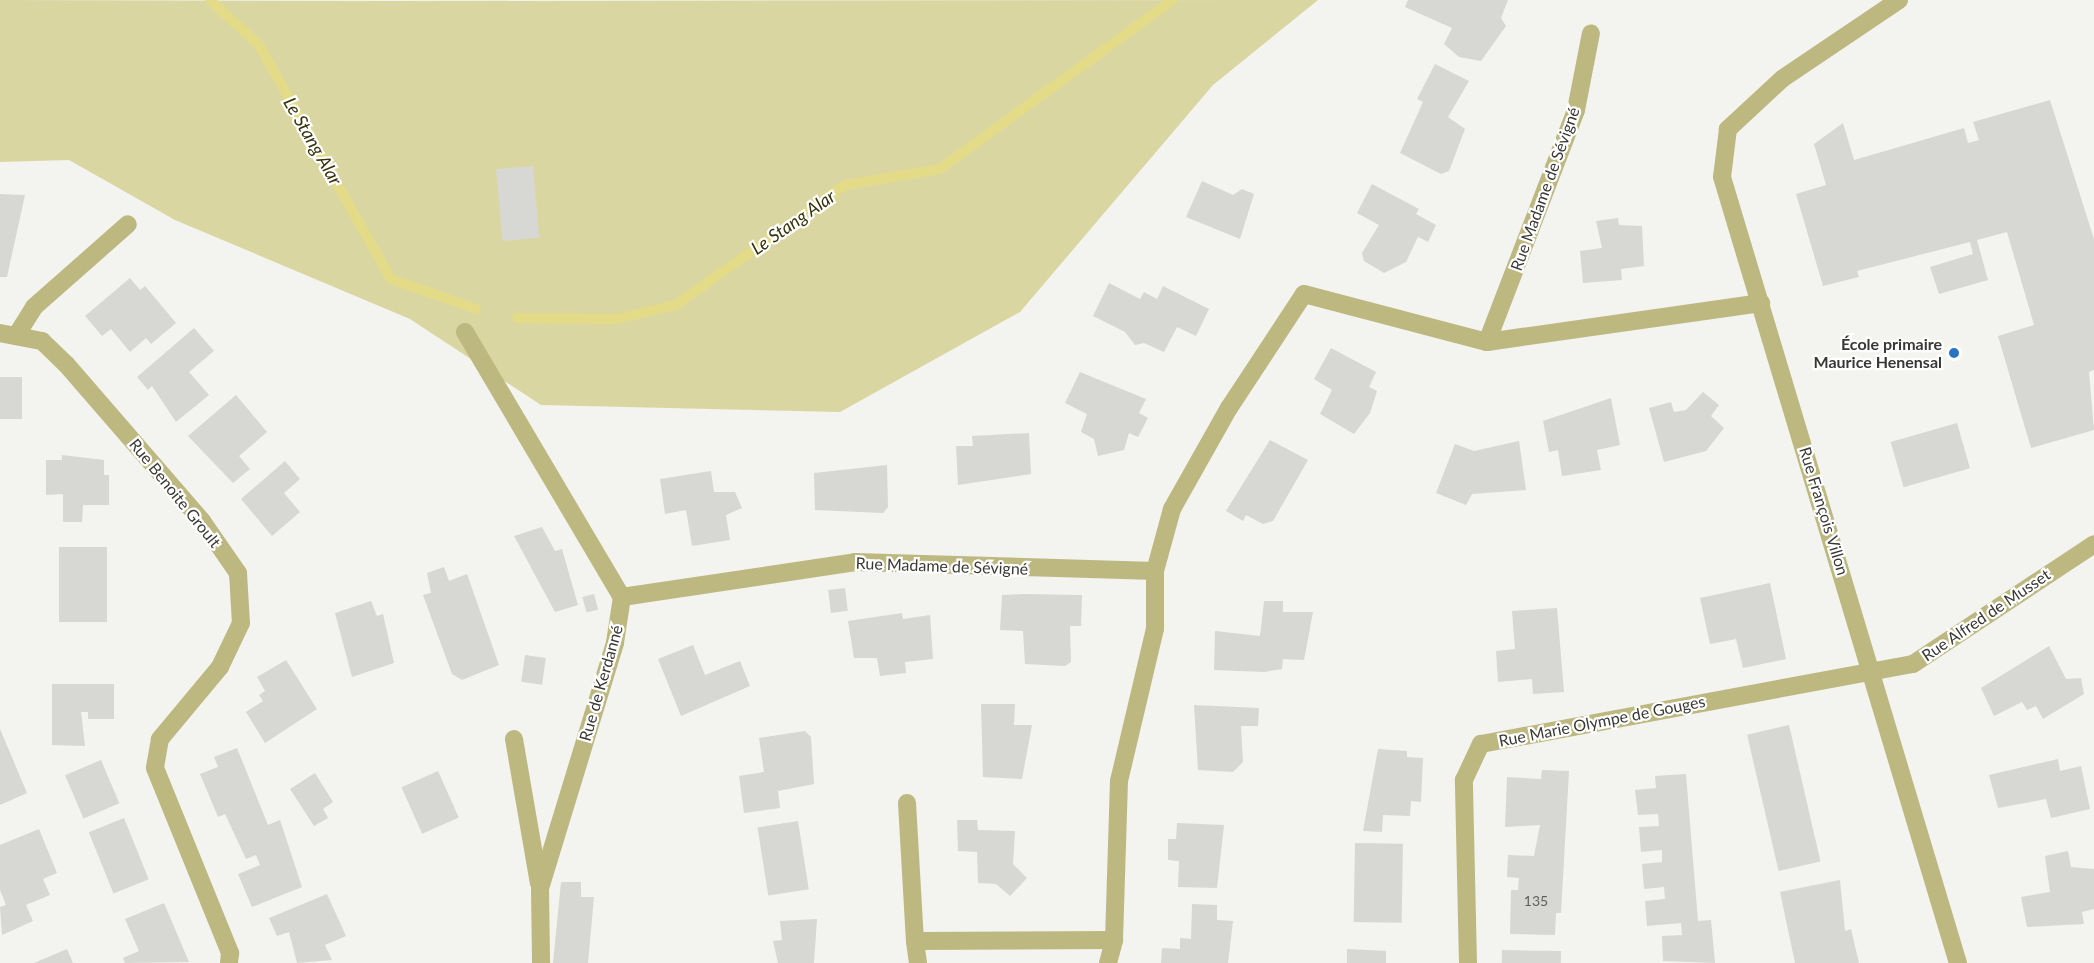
<!DOCTYPE html>
<meta charset="utf-8">
<style>
body{margin:0}
#map{position:relative;width:2094px;height:963px;overflow:hidden;background:#f3f3ef;font-family:Lato,sans-serif}
div>[style]{position:absolute}
[style*='--x']{left:calc(var(--x)*1px);top:calc(var(--y)*1px);width:calc(var(--w)*1px);rotate:calc(var(--a)*1deg)}
.green>*{inset:0;background:#dad6a1}
.stream>*{height:10px;margin:-5px;padding:0 5px;transform-origin:5px;border-radius:5px;background:#e3db87}
.building>*{inset:0;background:#d7d7d3;transform-origin:0 0}
.minor>*{height:18px;margin:-9px;padding:0 9px;transform-origin:9px;border-radius:9px;background:#bdb880}
.dots>*{width:16px;height:16px;translate:-50% -50%;box-sizing:border-box;border:3px solid #fffffe;border-radius:50%}
span{translate:-50% -50%;white-space:nowrap;text-align:center;line-height:1.15;-webkit-text-stroke:4.5px #fffffe;paint-order:stroke}
.number-label{font-size:14px;color:#60605e}
.number-label span{-webkit-text-stroke-width:0}
.street-label{font-size:16px;color:#393837}
.poi-label{font-size:16px;color:#393837;font-weight:700}
.right{translate:-100% -50%;text-align:right}
.water-label{font-size:18px;color:#36320d;font-style:italic}
</style>
<div id="map">
<div class="green">
<div style="clip-path:polygon(0 0,394px 1px,1318px 0,1213px 85px,1020px 312px,840px 412px,541px 405px,410px 319px,175px 220px,69px 160px,0 162px)"></div>
</div>
<div class="stream">
<div style="--x:210;--y:0;--w:67;--a:42.6"></div>
<div style="--x:259;--y:45;--w:269;--a:60.6"></div>
<div style="--x:391;--y:279;--w:90;--a:19.4"></div>
<div style="--x:517;--y:318;--w:99;--a:0.6"></div>
<div style="--x:616;--y:319;--w:62;--a:-13.1"></div>
<div style="--x:676;--y:305;--w:207;--a:-35.4"></div>
<div style="--x:845;--y:185;--w:96;--a:-9.6"></div>
<div style="--x:940;--y:169;--w:288;--a:-36"></div>
</div>
<div class="building">
<div style="clip-path:polygon(1408px 0,1508px 0,1501px 18px,1506px 26px,1481px 61px,1459px 57px,1444px 44px,1452px 28px,1405px 7px)"></div>
<div style="clip-path:polygon(1435px 64px,1469px 81px,1448px 117px,1465px 129px,1449px 171px,1441px 174px,1400px 153px,1423px 102px,1417px 99px)"></div>
<div style="clip-path:polygon(2050px 100px,2094px 239px,2094px 370px,2089px 372px,2094px 430px,2031px 448px,1998px 336px,2034px 325px,2007px 232px,1977px 240px,1988px 280px,1939px 294px,1930px 267px,1973px 254px,1970px 242px,1857px 271px,1859px 277px,1823px 286px,1796px 194px,1826px 185px,1814px 144px,1843px 123px,1854px 160px,1964px 128px,1968px 143px,1979px 140px,1973px 122px)"></div>
<div style="left:533px;top:166px;width:72px;height:37px;rotate:85deg"></div>
<div style="clip-path:polygon(1202px 181px,1233px 195px,1242px 189px,1254px 194px,1240px 239px,1186px 217px)"></div>
<div style="clip-path:polygon(1372px 184px,1419px 209px,1416px 214px,1436px 225px,1428px 242px,1418px 237px,1406px 262px,1384px 273px,1364px 261px,1362px 253px,1379px 225px,1357px 213px)"></div>
<div style="clip-path:polygon(0 194px,25px 195px,7px 277px,0 277px)"></div>
<div style="clip-path:polygon(1618px 218px,1619px 225px,1642px 226px,1644px 266px,1621px 269px,1622px 280px,1583px 283px,1580px 251px,1602px 248px,1596px 221px)"></div>
<div style="clip-path:polygon(130px 278px,140px 290px,145px 286px,176px 323px,151px 344px,146px 338px,130px 352px,111px 329px,102px 336px,85px 316px)"></div>
<div style="clip-path:polygon(1109px 283px,1140px 299px,1144px 292px,1157px 299px,1163px 286px,1209px 309px,1196px 336px,1177px 327px,1164px 352px,1144px 343px,1135px 345px,1125px 332px,1093px 316px)"></div>
<div style="clip-path:polygon(194px 328px,214px 351px,189px 372px,209px 395px,176px 422px,152px 386px,148px 390px,137px 377px)"></div>
<div style="clip-path:polygon(1331px 348px,1376px 372px,1369px 387px,1377px 391px,1370px 413px,1354px 434px,1320px 414px,1332px 390px,1314px 379px)"></div>
<div style="clip-path:polygon(1080px 372px,1146px 399px,1139px 413px,1148px 418px,1138px 437px,1129px 433px,1124px 450px,1098px 456px,1094px 439px,1081px 432px,1087px 414px,1065px 403px)"></div>
<div style="left:0;top:377px;width:22px;height:42px"></div>
<div style="clip-path:polygon(1703px 392px,1719px 405px,1711px 416px,1724px 428px,1706px 451px,1664px 462px,1649px 408px,1671px 402px,1674px 412px,1686px 410px)"></div>
<div style="clip-path:polygon(236px 395px,267px 432px,239px 456px,250px 469px,233px 483px,188px 436px)"></div>
<div style="clip-path:polygon(1611px 398px,1620px 445px,1597px 450px,1601px 470px,1562px 476px,1558px 450px,1549px 452px,1543px 421px)"></div>
<div style="left:1957px;top:423px;width:47px;height:69px;rotate:74deg"></div>
<div style="clip-path:polygon(1029px 433px,1031px 474px,958px 485px,956px 446px,973px 446px,972px 436px)"></div>
<div style="clip-path:polygon(1270px 440px,1308px 460px,1273px 521px,1263px 524px,1246px 515px,1243px 521px,1226px 511px)"></div>
<div style="clip-path:polygon(1519px 441px,1526px 490px,1472px 494px,1466px 505px,1436px 493px,1455px 444px,1474px 451px)"></div>
<div style="clip-path:polygon(62px 455px,104px 460px,104px 475px,109px 475px,109px 505px,83px 505px,82px 522px,63px 522px,63px 494px,46px 495px,46px 460px,62px 460px)"></div>
<div style="clip-path:polygon(285px 461px,300px 479px,284px 493px,300px 512px,272px 536px,241px 499px)"></div>
<div style="clip-path:polygon(887px 465px,888px 507px,883px 513px,815px 510px,814px 473px)"></div>
<div style="clip-path:polygon(711px 471px,714px 492px,735px 492px,742px 508px,726px 515px,730px 540px,692px 546px,686px 510px,665px 514px,660px 479px)"></div>
<div style="clip-path:polygon(542px 527px,555px 551px,562px 549px,578px 605px,555px 612px,514px 536px)"></div>
<div style="left:59px;top:547px;width:48px;height:75px"></div>
<div style="clip-path:polygon(444px 567px,449px 581px,467px 574px,499px 665px,462px 680px,452px 674px,423px 595px,431px 593px,427px 573px)"></div>
<div style="clip-path:polygon(1770px 583px,1786px 659px,1743px 668px,1736px 639px,1710px 644px,1700px 598px)"></div>
<div style="left:845px;top:588px;width:23px;height:17px;rotate:83deg"></div>
<div style="left:594px;top:594px;width:16px;height:12px;rotate:75deg"></div>
<div style="clip-path:polygon(1025px 594px,1082px 595px,1081px 626px,1070px 626px,1071px 662px,1065px 666px,1025px 664px,1023px 631px,1000px 630px,1002px 595px)"></div>
<div style="clip-path:polygon(371px 601px,377px 616px,383px 614px,394px 663px,352px 677px,335px 613px)"></div>
<div style="clip-path:polygon(1264px 601px,1283px 601px,1283px 612px,1313px 612px,1304px 660px,1283px 659px,1282px 669px,1264px 672px,1214px 670px,1215px 631px,1260px 636px)"></div>
<div style="clip-path:polygon(1557px 608px,1564px 692px,1533px 694px,1532px 679px,1498px 682px,1496px 651px,1515px 649px,1512px 611px)"></div>
<div style="clip-path:polygon(902px 613px,903px 619px,930px 615px,933px 659px,905px 662px,906px 673px,880px 676px,877px 658px,854px 658px,848px 621px)"></div>
<div style="clip-path:polygon(693px 645px,705px 675px,740px 661px,750px 686px,681px 716px,658px 659px)"></div>
<div style="clip-path:polygon(2049px 646px,2066px 679px,2081px 678px,2084px 694px,2043px 719px,2036px 706px,2027px 710px,2022px 702px,1994px 716px,1981px 688px)"></div>
<div style="left:525px;top:655px;width:21px;height:27px;rotate:8deg"></div>
<div style="clip-path:polygon(286px 660px,317px 709px,265px 743px,246px 712px,263px 701px,259px 695px,265px 691px,257px 677px)"></div>
<div style="clip-path:polygon(52px 684px,114px 684px,114px 719px,88px 719px,88px 712px,81px 712px,85px 746px,52px 745px)"></div>
<div style="clip-path:polygon(981px 704px,1015px 704px,1014px 725px,1032px 725px,1022px 779px,983px 777px)"></div>
<div style="clip-path:polygon(1194px 705px,1259px 708px,1258px 726px,1241px 726px,1243px 762px,1233px 772px,1198px 770px)"></div>
<div style="left:1789px;top:725px;width:140px;height:43px;rotate:77deg"></div>
<div style="clip-path:polygon(0 729px,27px 793px,0 805px)"></div>
<div style="clip-path:polygon(805px 731px,811px 737px,814px 784px,778px 791px,780px 808px,744px 813px,739px 776px,764px 772px,759px 738px)"></div>
<div style="clip-path:polygon(237px 748px,268px 825px,280px 820px,302px 887px,252px 907px,238px 874px,260px 865px,256px 855px,246px 859px,225px 814px,218px 817px,200px 774px,218px 767px,214px 757px)"></div>
<div style="clip-path:polygon(1378px 749px,1407px 751px,1407px 757px,1423px 758px,1421px 802px,1411px 801px,1410px 816px,1383px 815px,1382px 832px,1363px 831px)"></div>
<div style="clip-path:polygon(2058px 759px,2060px 771px,2081px 766px,2090px 809px,2051px 818px,2046px 799px,1998px 808px,1989px 775px)"></div>
<div style="left:101px;top:760px;width:47px;height:39px;rotate:67deg"></div>
<div style="clip-path:polygon(1542px 770px,1569px 771px,1561px 913px,1556px 913px,1555px 935px,1510px 934px,1511px 890px,1518px 890px,1519px 878px,1507px 877px,1508px 855px,1534px 856px,1540px 825px,1505px 827px,1507px 777px,1541px 779px)"></div>
<div style="left:438px;top:771px;width:51px;height:40px;rotate:66deg"></div>
<div style="clip-path:polygon(315px 773px,333px 802px,323px 809px,328px 818px,314px 826px,290px 789px)"></div>
<div style="clip-path:polygon(1686px 774px,1698px 921px,1711px 920px,1715px 963px,1663px 961px,1662px 936px,1682px 935px,1681px 923px,1647px 926px,1645px 901px,1665px 899px,1664px 887px,1644px 889px,1642px 864px,1662px 862px,1662px 850px,1641px 852px,1639px 827px,1659px 826px,1658px 814px,1638px 815px,1635px 790px,1656px 788px,1655px 776px)"></div>
<div style="left:124px;top:818px;width:66px;height:38px;rotate:68deg"></div>
<div style="clip-path:polygon(957px 820px,977px 820px,978px 830px,1015px 831px,1013px 864px,1027px 878px,1010px 896px,996px 884px,978px 883px,977px 852px,958px 851px)"></div>
<div style="left:798px;top:821px;width:69px;height:41px;rotate:81deg"></div>
<div style="clip-path:polygon(1177px 823px,1224px 825px,1217px 888px,1178px 887px,1179px 861px,1168px 860px,1168px 839px,1176px 839px)"></div>
<div style="clip-path:polygon(39px 829px,57px 873px,43px 879px,50px 895px,26px 905px,33px 921px,2px 935px,0 907px,6px 905px,0 890px,0 845px)"></div>
<div style="left:1355px;top:843px;width:48px;height:79px;rotate:1deg"></div>
<div style="clip-path:polygon(2068px 851px,2071px 867px,2094px 869px,2094px 909px,2082px 912px,2084px 924px,2027px 927px,2021px 897px,2050px 892px,2045px 856px)"></div>
<div style="clip-path:polygon(1840px 880px,1845px 931px,1851px 929px,1859px 963px,1795px 963px,1780px 892px)"></div>
<div style="clip-path:polygon(561px 882px,581px 882px,581px 897px,594px 897px,588px 963px,553px 963px)"></div>
<div style="clip-path:polygon(327px 894px,346px 936px,325px 945px,332px 960px,297px 963px,289px 932px,277px 936px,269px 918px)"></div>
<div style="clip-path:polygon(164px 903px,189px 962px,125px 963px,123px 958px,139px 951px,125px 919px)"></div>
<div style="clip-path:polygon(1192px 904px,1217px 905px,1217px 920px,1233px 921px,1228px 963px,1161px 963px,1162px 948px,1180px 949px,1180px 938px,1191px 939px)"></div>
<div style="clip-path:polygon(817px 919px,814px 963px,778px 963px,773px 941px,782px 940px,780px 921px)"></div>
<div style="clip-path:polygon(67px 949px,73px 963px,34px 963px)"></div>
<div style="clip-path:polygon(1347px 949px,1386px 951px,1386px 963px,1347px 963px)"></div>
<div style="left:1502px;top:950px;width:59px;height:13px;rotate:1deg"></div>
</div>
<div class="minor">
<div style="--x:1899;--y:0;--w:141;--a:146"></div>
<div style="--x:1782;--y:79;--w:74;--a:137.2"></div>
<div style="--x:1728;--y:129;--w:48;--a:97.1"></div>
<div style="--x:1722;--y:177;--w:821;--a:73.29"></div>
<div style="--x:465;--y:332;--w:308;--a:59.4"></div>
<div style="--x:622;--y:597;--w:47;--a:98.7"></div>
<div style="--x:615;--y:643;--w:256;--a:107"></div>
<div style="--x:540;--y:888;--w:75;--a:89.2"></div>
<div style="--x:0;--y:333;--w:43;--a:10.8"></div>
<div style="--x:42;--y:341;--w:33;--a:44"></div>
<div style="--x:66;--y:364;--w:208;--a:49.1"></div>
<div style="--x:202;--y:521;--w:63;--a:55.3"></div>
<div style="--x:238;--y:573;--w:50;--a:86.6"></div>
<div style="--x:241;--y:623;--w:49;--a:115.5"></div>
<div style="--x:220;--y:667;--w:94;--a:129.8"></div>
<div style="--x:160;--y:739;--w:29;--a:100"></div>
<div style="--x:155;--y:768;--w:200;--a:67.9"></div>
<div style="--x:230;--y:953;--w:10;--a:96"></div>
<div style="--x:16;--y:336;--w:34;--a:-58"></div>
<div style="--x:34;--y:307;--w:125;--a:-41.4"></div>
<div style="--x:1487;--y:342;--w:248;--a:-69"></div>
<div style="--x:1576;--y:110;--w:78;--a:-79"></div>
<div style="--x:622;--y:597;--w:236;--a:-8.5"></div>
<div style="--x:855;--y:562;--w:300;--a:1.7"></div>
<div style="--x:514;--y:739;--w:146;--a:80.2"></div>
<div style="--x:907;--y:803;--w:138;--a:86.7"></div>
<div style="--x:918;--y:963;--w:22;--a:-98"></div>
<div style="--x:915;--y:941;--w:199;--a:-0.3"></div>
<div style="--x:1108;--y:963;--w:24;--a:-75"></div>
<div style="--x:1114;--y:940;--w:159;--a:-88.2"></div>
<div style="--x:1119;--y:781;--w:156;--a:-76.7"></div>
<div style="--x:1155;--y:629;--w:58;--a:-90"></div>
<div style="--x:1155;--y:571;--w:64;--a:-74.7"></div>
<div style="--x:1172;--y:509;--w:116;--a:-60.6"></div>
<div style="--x:1229;--y:408;--w:136;--a:-56.7"></div>
<div style="--x:1304;--y:294;--w:189;--a:14.7"></div>
<div style="--x:1487;--y:342;--w:277;--a:-8.1"></div>
<div style="--x:1468;--y:963;--w:183;--a:-91.3"></div>
<div style="--x:1464;--y:780;--w:40;--a:-65"></div>
<div style="--x:1481;--y:744;--w:439;--a:-10.5"></div>
<div style="--x:1913;--y:664;--w:217;--a:-33.5"></div>
</div>
<div class="dots">
<div style="left:1954px;top:353px;background:#2a73c4"></div>
</div>
<div class="number-label">
<span style="left:1536px;top:901px">135</span>
</div>
<div class="street-label">
<span style="left:1545px;top:189px;rotate:-70deg">Rue Madame de Sévigné</span>
<span style="left:175px;top:493px;rotate:51deg">Rue Benoite Groult</span>
<span style="left:1824px;top:511px;rotate:73deg">Rue François Villon</span>
<span style="left:942px;top:566px;rotate:2deg">Rue Madame de Sévigné</span>
<span style="left:1986px;top:615px;rotate:-34deg">Rue Alfred de Musset</span>
<span style="left:601px;top:683px;rotate:-74deg">Rue de Kerdanné</span>
<span style="left:1602px;top:721px;rotate:-11deg">Rue Marie Olympe de Gouges</span>
</div>
<div class="poi-label">
<span class="right" style="left:1942px;top:353px">École primaire<br>Maurice Henensal</span>
</div>
<div class="water-label">
<span style="left:313px;top:141px;rotate:60deg">Le Stang Alar</span>
<span style="left:793px;top:222px;rotate:-35deg">Le Stang Alar</span>
</div>
</div>
